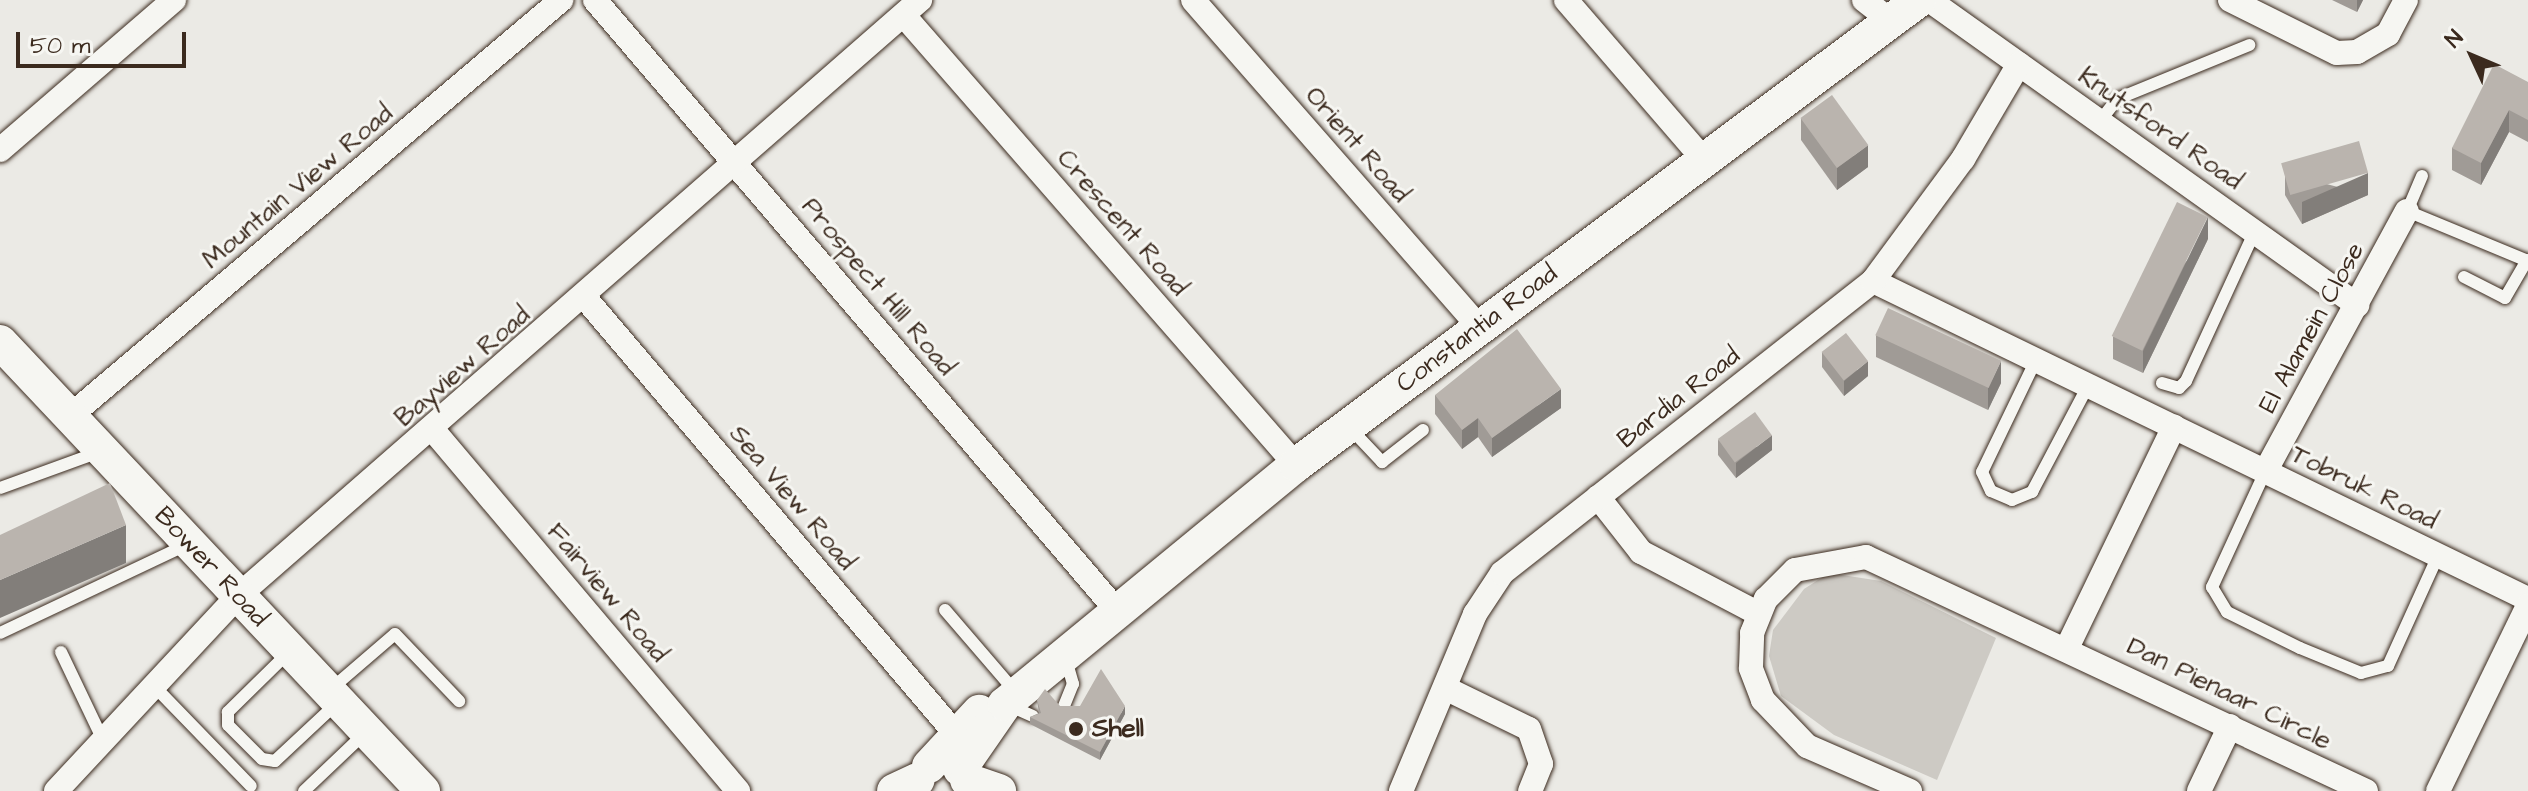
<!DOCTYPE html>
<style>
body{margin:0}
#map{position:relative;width:2528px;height:791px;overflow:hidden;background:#ebeae5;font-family:"Architects Daughter",sans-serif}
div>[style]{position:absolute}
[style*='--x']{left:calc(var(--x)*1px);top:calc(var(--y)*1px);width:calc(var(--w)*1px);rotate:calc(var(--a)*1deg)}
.green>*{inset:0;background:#cdcac4}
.roads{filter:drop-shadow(0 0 2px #3b2a1e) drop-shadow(0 0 2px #3b2a1e)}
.lane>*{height:12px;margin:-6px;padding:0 6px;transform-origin:6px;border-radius:6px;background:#f6f6f2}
.street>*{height:24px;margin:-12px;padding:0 12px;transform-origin:12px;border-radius:12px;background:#f6f6f2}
.secondary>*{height:34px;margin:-17px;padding:0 17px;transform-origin:17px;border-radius:17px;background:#f6f6f2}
.wall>*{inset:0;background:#a09b96}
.shaded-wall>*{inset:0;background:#827e7a}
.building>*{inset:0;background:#bab4ae;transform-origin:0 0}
.dots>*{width:22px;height:22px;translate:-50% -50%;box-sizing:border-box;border:4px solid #f6f6f2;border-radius:50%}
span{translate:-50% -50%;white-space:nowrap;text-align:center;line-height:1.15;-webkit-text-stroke:6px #f6f6f2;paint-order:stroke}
.street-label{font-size:26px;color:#3b2a1e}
.poi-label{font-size:26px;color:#3b2a1e;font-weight:700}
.left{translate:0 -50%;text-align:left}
.north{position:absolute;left:2432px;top:16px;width:80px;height:80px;-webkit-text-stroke:6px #f6f6f2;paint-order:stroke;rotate:314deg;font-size:22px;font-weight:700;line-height:32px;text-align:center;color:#3b2a1e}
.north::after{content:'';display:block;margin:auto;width:28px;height:36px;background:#3b2a1e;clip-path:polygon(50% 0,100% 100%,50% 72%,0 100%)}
.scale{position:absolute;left:16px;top:32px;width:170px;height:36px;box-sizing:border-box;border:4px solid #3b2a1e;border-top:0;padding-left:10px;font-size:24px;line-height:28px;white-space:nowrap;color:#3b2a1e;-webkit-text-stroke:6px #f6f6f2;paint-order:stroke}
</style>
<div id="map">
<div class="green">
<div style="clip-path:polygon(1829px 573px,1881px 581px,1996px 638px,1937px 780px,1834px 735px,1781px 696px,1769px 656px,1773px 630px,1804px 589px)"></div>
</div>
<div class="roads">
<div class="lane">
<div style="--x:2100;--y:121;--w:28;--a:-52"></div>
<div style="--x:2117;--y:99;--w:143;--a:-22.2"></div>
<div style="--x:2422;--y:176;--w:38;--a:113"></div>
<div style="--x:2407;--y:211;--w:131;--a:22.5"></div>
<div style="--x:2464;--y:277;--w:46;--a:27.1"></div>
<div style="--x:2505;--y:298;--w:44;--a:-59.9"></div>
<div style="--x:2035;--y:362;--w:122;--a:115.7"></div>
<div style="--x:1982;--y:472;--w:21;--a:65"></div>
<div style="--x:1991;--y:491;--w:23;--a:23"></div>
<div style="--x:2012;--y:500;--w:22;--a:-22"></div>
<div style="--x:2032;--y:492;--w:120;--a:-62.2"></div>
<div style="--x:2162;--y:383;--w:18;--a:16"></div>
<div style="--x:2179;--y:388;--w:10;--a:-45"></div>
<div style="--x:2186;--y:381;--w:165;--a:-65.3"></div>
<div style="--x:1350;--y:428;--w:47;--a:46.7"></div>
<div style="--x:1382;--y:462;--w:52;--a:-38"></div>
<div style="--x:2265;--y:472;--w:127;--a:114.7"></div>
<div style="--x:2212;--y:587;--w:29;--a:59"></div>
<div style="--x:2227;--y:612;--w:81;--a:26.3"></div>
<div style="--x:2300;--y:648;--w:66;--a:22.3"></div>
<div style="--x:2361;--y:673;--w:28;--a:-15"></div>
<div style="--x:2388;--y:666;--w:121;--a:-65.6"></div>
<div style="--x:0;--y:488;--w:105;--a:-20"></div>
<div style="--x:945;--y:610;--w:104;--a:49.3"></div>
<div style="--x:0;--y:633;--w:206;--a:-25.3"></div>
<div style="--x:61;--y:652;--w:98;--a:64.5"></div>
<div style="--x:289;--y:652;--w:86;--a:135.5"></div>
<div style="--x:228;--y:712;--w:13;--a:90"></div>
<div style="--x:228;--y:725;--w:48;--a:45"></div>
<div style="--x:262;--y:759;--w:13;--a:9"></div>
<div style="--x:275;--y:761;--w:83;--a:-43.1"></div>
<div style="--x:154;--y:686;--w:139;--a:45.9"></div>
<div style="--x:331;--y:689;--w:84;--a:-40.7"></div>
<div style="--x:395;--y:634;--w:93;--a:46.3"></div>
<div style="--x:1008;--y:705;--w:27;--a:24"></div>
<div style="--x:1064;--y:706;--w:24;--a:-68"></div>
<div style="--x:1073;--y:684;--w:25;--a:-106"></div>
<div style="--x:304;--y:791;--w:84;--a:-43.6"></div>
</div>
<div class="street">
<div style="--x:595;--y:0;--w:805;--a:49.48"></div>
<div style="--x:1193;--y:0;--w:434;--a:48.8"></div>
<div style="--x:1566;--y:0;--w:211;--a:49.2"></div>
<div style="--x:1864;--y:0;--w:34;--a:38"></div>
<div style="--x:1929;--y:0;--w:526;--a:35.47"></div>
<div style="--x:2230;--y:0;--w:119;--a:26.4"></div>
<div style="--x:2337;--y:53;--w:20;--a:-3"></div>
<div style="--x:2357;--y:52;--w:36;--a:-30"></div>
<div style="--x:2388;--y:34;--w:38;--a:-62"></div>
<div style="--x:906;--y:18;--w:593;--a:48.9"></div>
<div style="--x:0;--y:150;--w:230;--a:-40.8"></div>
<div style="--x:1873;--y:281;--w:728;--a:25.9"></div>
<div style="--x:586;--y:299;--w:570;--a:49.63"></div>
<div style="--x:70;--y:416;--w:644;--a:-40.27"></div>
<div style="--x:433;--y:430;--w:473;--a:49.8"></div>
<div style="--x:2265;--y:472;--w:297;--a:-61.5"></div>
<div style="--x:1598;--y:497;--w:70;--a:52"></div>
<div style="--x:1641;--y:552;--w:131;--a:27.7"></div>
<div style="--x:2067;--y:648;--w:246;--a:-64.2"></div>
<div style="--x:1445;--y:688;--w:93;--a:26"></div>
<div style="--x:1529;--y:729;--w:37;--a:71"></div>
<div style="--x:1541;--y:764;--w:29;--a:112"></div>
<div style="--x:56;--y:791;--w:267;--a:-47"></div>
<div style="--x:238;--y:596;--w:906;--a:-41.15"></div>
<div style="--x:1401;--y:791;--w:192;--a:-67.3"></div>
<div style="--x:1475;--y:614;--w:49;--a:-56.6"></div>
<div style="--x:1502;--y:573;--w:472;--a:-38.2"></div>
<div style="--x:1873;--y:281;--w:152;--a:-53.6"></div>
<div style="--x:1963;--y:159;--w:110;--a:-59.5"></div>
<div style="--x:1910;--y:791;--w:112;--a:-156.4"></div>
<div style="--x:1807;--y:746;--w:64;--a:-133.7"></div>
<div style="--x:1763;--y:700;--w:34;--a:-111"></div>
<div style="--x:1751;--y:668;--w:35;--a:-88"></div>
<div style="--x:1752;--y:633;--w:37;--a:-68"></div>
<div style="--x:1766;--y:599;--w:41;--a:-45"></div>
<div style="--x:1795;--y:570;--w:72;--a:-10.4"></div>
<div style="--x:1866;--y:557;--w:552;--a:25.08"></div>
<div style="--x:2199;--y:791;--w:72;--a:-64.5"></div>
<div style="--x:2438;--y:791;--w:206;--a:-64.1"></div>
</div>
<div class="secondary">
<div style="--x:0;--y:342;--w:617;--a:46.71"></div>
<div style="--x:929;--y:766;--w:74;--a:-47.2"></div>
<div style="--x:960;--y:769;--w:79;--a:-55.3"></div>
<div style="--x:1005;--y:704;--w:377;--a:-39.4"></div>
<div style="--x:1296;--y:465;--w:777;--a:-36.74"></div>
<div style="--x:967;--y:780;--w:34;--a:19"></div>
<div style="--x:894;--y:791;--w:26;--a:-25"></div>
</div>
</div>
<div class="wall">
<div style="clip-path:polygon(2332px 0,2363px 0,2357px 12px)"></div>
<div style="clip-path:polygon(2528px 82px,2528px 142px,2509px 132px,2481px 185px,2452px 170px,2452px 148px)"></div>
<div style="clip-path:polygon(1801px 118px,1868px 167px,1837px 190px,1801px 140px)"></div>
<div style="clip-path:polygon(2285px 173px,2368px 195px,2302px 224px,2285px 195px)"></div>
<div style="clip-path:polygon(2208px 239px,2143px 373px,2113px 359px,2113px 337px)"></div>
<div style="clip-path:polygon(1876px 335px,2001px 383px,1988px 410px,1876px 357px)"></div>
<div style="clip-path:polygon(1822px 352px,1868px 376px,1844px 396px,1822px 367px)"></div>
<div style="clip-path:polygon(1435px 395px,1561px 408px,1492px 457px,1478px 437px,1462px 449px,1435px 414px)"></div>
<div style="clip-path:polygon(1718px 440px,1772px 450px,1736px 478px,1718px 455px)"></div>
<div style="clip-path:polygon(1037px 700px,1060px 706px,1125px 714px,1100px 760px,1030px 724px,1030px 717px,1039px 713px)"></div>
</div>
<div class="shaded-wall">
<div style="clip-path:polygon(2357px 0,2363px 0,2357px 12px)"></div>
<div style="clip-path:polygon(2509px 110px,2509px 132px,2481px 185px,2481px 163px)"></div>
<div style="clip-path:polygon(1868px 145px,1868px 167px,1837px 190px,1837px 168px)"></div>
<div style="clip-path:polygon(2368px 173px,2368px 195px,2302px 224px,2302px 202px)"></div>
<div style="clip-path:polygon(2208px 217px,2208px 239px,2143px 373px,2143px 351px)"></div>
<div style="clip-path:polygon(1868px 361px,1868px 376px,1844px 396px,1844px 381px)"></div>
<div style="clip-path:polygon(2001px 361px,2001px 383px,1988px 410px,1988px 388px)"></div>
<div style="clip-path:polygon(1561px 389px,1561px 408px,1492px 457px,1492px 438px)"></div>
<div style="clip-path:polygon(1478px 418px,1478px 437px,1462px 449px,1462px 430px)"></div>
<div style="clip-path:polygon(1772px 435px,1772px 450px,1736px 478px,1736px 463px)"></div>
<div style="clip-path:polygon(126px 525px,126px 563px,0 618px,0 580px)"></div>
<div style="clip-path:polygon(1125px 706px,1125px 714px,1100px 760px,1100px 752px)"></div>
</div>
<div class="building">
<div style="clip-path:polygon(2494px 64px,2528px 82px,2528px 120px,2509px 110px,2481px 163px,2452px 148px)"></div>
<div style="left:1832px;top:95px;width:62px;height:39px;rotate:54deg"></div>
<div style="left:2359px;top:141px;width:33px;height:81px;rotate:74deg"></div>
<div style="left:2177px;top:202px;width:34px;height:149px;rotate:26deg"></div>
<div style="left:1888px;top:308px;width:125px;height:30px;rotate:25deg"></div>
<div style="clip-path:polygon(1517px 329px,1561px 389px,1492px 438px,1478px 418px,1462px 430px,1435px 395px)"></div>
<div style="left:1846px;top:333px;width:36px;height:31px;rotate:52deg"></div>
<div style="left:1755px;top:412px;width:29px;height:46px;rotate:54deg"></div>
<div style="clip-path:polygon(110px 483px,126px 525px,0 580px,0 535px)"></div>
<div style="clip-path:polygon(1101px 669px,1125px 706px,1100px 752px,1030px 717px,1041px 713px,1037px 700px,1045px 689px,1060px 706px,1080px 706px)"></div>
</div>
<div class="dots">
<div style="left:1076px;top:729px;background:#3b2a1e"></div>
</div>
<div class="street-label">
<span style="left:2160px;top:129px;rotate:35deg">Knutsford Road</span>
<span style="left:1357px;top:145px;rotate:49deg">Orient Road</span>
<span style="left:298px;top:187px;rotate:-40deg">Mountain View Road</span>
<span style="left:1122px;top:223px;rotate:49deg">Crescent Road</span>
<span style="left:878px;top:287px;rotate:50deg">Prospect Hill Road</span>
<span style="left:2312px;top:328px;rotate:-61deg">El Alamein Close</span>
<span style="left:1477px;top:329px;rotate:-37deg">Constantia Road</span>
<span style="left:463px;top:367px;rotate:-41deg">Bayview Road</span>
<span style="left:1679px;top:398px;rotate:-38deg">Bardia Road</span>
<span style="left:2364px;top:488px;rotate:26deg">Tobruk Road</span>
<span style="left:792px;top:498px;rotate:50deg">Sea View Road</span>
<span style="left:211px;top:567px;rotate:47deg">Bower Road</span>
<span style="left:607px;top:593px;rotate:50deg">Fairview Road</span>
<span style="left:2229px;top:694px;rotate:26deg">Dan Pienaar Circle</span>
</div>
<div class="poi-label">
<span class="left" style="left:1092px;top:729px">Shell</span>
</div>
<div class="north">N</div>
<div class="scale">50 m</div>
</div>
